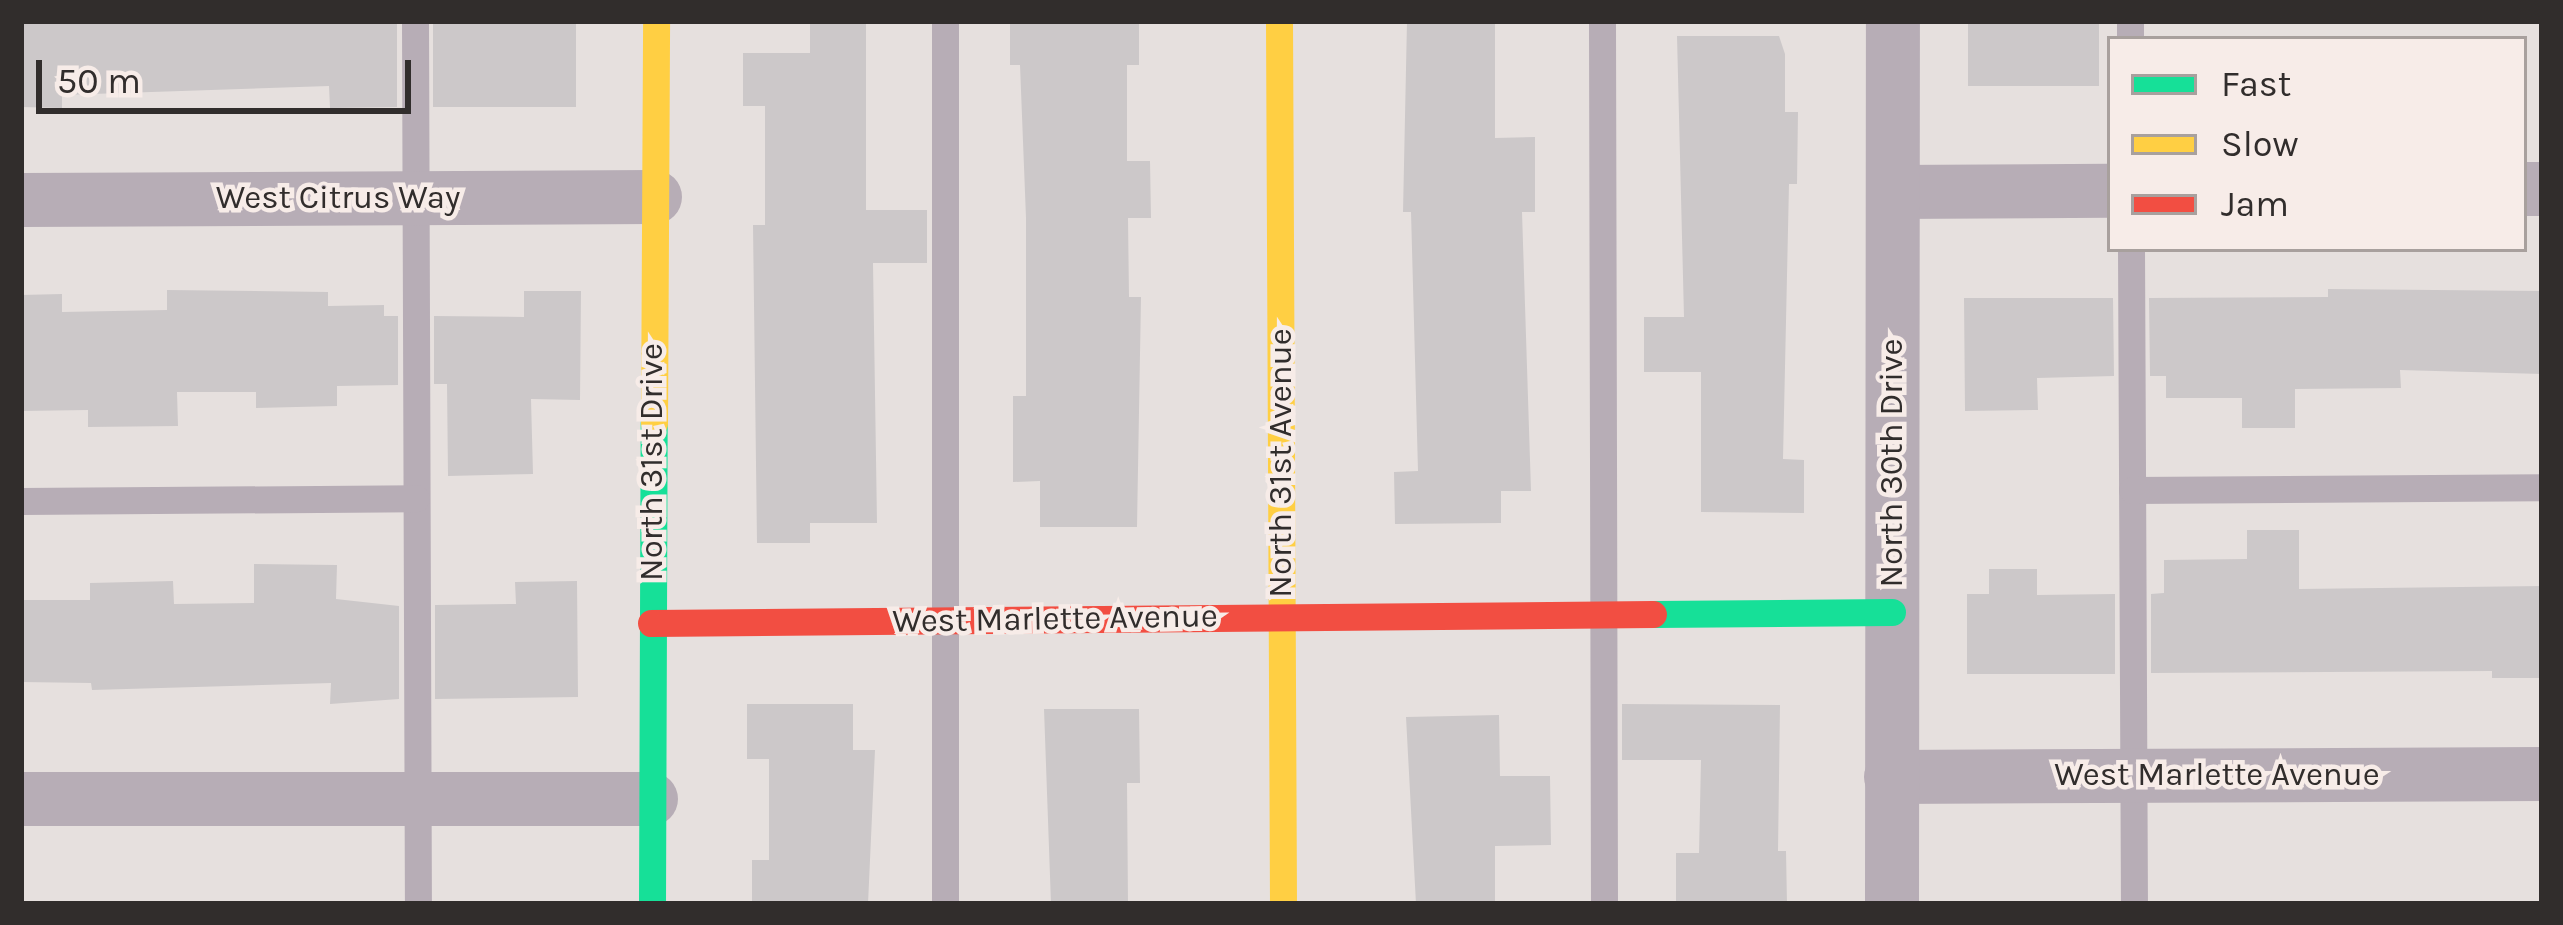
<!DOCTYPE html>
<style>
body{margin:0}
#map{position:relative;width:2563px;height:925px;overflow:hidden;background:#e6e0de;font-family:Karla,sans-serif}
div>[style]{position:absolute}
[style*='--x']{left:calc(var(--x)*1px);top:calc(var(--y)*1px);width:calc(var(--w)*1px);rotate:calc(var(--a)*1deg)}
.building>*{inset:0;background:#ccc8c9;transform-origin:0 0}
.lane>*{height:27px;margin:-13.5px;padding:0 13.5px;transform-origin:13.5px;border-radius:13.5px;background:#b7adb6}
.street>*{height:54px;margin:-27px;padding:0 27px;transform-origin:27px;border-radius:27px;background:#b7adb6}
.fast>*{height:27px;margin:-13.5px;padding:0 13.5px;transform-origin:13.5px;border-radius:13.5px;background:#16e098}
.slow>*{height:27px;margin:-13.5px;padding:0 13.5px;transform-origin:13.5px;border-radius:13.5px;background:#ffcf43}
.jam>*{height:27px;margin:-13.5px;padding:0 13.5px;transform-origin:13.5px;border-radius:13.5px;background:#f24e42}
span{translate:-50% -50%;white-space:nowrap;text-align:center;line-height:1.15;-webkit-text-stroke:9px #f7ece8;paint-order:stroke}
.street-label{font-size:33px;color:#312d2c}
.frame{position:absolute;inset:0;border:24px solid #312d2c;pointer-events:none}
.legend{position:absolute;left:2107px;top:36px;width:420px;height:216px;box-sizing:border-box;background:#f7ece8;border:3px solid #a8a09d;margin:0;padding:15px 21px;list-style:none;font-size:36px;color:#312d2c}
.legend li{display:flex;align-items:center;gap:24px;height:60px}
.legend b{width:60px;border:3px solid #a8a09d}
.scale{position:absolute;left:36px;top:60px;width:375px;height:54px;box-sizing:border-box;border:6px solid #312d2c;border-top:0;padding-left:15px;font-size:36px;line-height:42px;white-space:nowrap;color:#312d2c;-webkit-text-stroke:9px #f7ece8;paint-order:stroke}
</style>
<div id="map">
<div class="building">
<div style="clip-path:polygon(21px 21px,397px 21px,397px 107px,330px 108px,329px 86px,62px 95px,62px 108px,21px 107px)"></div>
<div style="left:433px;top:21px;width:143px;height:86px"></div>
<div style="clip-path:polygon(810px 21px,866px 21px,866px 210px,927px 210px,927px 263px,873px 263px,877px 523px,810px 523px,810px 543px,757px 543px,753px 225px,765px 225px,765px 106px,743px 106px,743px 53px,810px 53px)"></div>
<div style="clip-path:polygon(1010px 21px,1139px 21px,1139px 65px,1127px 65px,1127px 161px,1150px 161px,1151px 218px,1128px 218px,1129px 297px,1141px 297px,1137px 527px,1040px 527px,1040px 481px,1013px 482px,1013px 396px,1026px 396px,1026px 218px,1020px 65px,1010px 65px)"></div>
<div style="clip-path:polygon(1407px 21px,1495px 21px,1495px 138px,1535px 137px,1535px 212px,1522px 212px,1531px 491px,1501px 491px,1501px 523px,1395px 524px,1394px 472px,1418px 471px,1411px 212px,1403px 212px)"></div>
<div style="left:1968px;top:21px;width:131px;height:65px"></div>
<div style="clip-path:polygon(1677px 36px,1779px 36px,1785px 54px,1785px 112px,1798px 112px,1797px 184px,1789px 184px,1783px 459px,1804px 460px,1804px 513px,1701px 512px,1701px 372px,1644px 372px,1644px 317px,1684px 317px)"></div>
<div style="clip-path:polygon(2328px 289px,2542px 291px,2542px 374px,2400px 370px,2401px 388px,2295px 389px,2295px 428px,2242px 428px,2242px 398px,2166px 398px,2166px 376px,2150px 376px,2149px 298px,2328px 297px)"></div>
<div style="clip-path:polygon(167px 290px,328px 292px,328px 306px,384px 305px,384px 316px,398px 316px,398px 385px,337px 386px,337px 406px,256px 408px,256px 392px,177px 392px,178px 426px,88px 427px,88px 410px,21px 411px,21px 295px,62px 294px,62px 312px,167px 310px)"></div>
<div style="clip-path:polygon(524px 291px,581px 291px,580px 400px,531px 399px,533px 474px,448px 476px,447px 384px,434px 384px,434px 316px,524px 317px)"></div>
<div style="clip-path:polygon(1964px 298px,2113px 298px,2114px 376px,2037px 378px,2038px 410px,1965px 411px)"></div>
<div style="clip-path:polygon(2247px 530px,2299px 530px,2299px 589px,2542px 586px,2542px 678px,2492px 678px,2492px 671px,2151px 673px,2151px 594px,2164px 593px,2164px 560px,2247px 559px)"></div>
<div style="clip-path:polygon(254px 564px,337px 565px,336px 599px,399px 606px,399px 699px,330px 704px,331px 683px,92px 690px,91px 683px,21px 682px,21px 600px,90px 600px,90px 583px,173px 581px,174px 604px,254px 603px)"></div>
<div style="clip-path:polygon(1989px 569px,2037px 569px,2037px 595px,2115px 594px,2115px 674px,1967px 674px,1967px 594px,1989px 594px)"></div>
<div style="clip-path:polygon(577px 581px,578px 697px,435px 699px,435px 605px,516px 604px,515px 582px)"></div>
<div style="clip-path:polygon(747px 704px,853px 704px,853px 750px,875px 750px,868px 904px,752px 904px,752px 860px,769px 860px,769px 759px,747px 759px)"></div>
<div style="clip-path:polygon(1622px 704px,1780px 705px,1778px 851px,1786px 851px,1787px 904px,1676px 904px,1676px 853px,1699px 853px,1701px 760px,1622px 760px)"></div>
<div style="clip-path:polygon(1044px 709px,1139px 709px,1140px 783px,1127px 783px,1128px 904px,1051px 904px)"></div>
<div style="clip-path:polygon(1499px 715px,1500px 776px,1550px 776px,1551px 845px,1495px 846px,1495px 904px,1416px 904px,1406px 717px)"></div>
</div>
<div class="lane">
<div style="--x:415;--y:21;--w:883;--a:89.81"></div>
<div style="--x:945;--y:21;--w:883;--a:90"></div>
<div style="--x:1602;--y:21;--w:883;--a:89.87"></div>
<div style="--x:2130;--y:21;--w:18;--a:90"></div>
<div style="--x:2131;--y:249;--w:655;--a:89.74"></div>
<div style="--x:2132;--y:490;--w:410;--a:-0.4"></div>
<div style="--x:21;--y:501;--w:395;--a:-0.4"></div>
</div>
<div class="street">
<div style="--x:2524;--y:189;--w:18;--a:0"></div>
<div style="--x:1893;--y:192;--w:217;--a:-0.3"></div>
<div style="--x:21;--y:200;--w:634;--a:-0.27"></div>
<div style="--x:1891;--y:777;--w:651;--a:-0.26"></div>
<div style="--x:21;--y:799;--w:630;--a:0"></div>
<div style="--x:1892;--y:904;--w:883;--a:-89.94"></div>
</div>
<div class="fast">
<div style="--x:1653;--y:614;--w:239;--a:-0.5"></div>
<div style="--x:652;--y:904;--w:481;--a:-89.8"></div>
</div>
<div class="slow">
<div style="--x:1279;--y:21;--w:883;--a:89.74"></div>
<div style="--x:654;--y:423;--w:402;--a:-89.7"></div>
</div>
<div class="jam">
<div style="--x:651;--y:623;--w:1002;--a:-0.51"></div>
</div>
<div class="street-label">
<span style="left:338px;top:198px">West Citrus Way</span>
<span style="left:652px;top:462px;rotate:-90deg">North 31st Drive</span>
<span style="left:1281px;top:463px;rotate:-90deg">North 31st Avenue</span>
<span style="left:1892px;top:463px;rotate:-90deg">North 30th Drive</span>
<span style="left:1055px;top:619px;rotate:-1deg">West Marlette Avenue</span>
<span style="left:2217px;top:775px">West Marlette Avenue</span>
</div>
<div class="frame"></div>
<ul class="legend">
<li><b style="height:15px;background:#16e098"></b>Fast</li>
<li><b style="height:15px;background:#ffcf43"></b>Slow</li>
<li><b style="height:15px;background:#f24e42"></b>Jam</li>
</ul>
<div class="scale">50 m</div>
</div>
